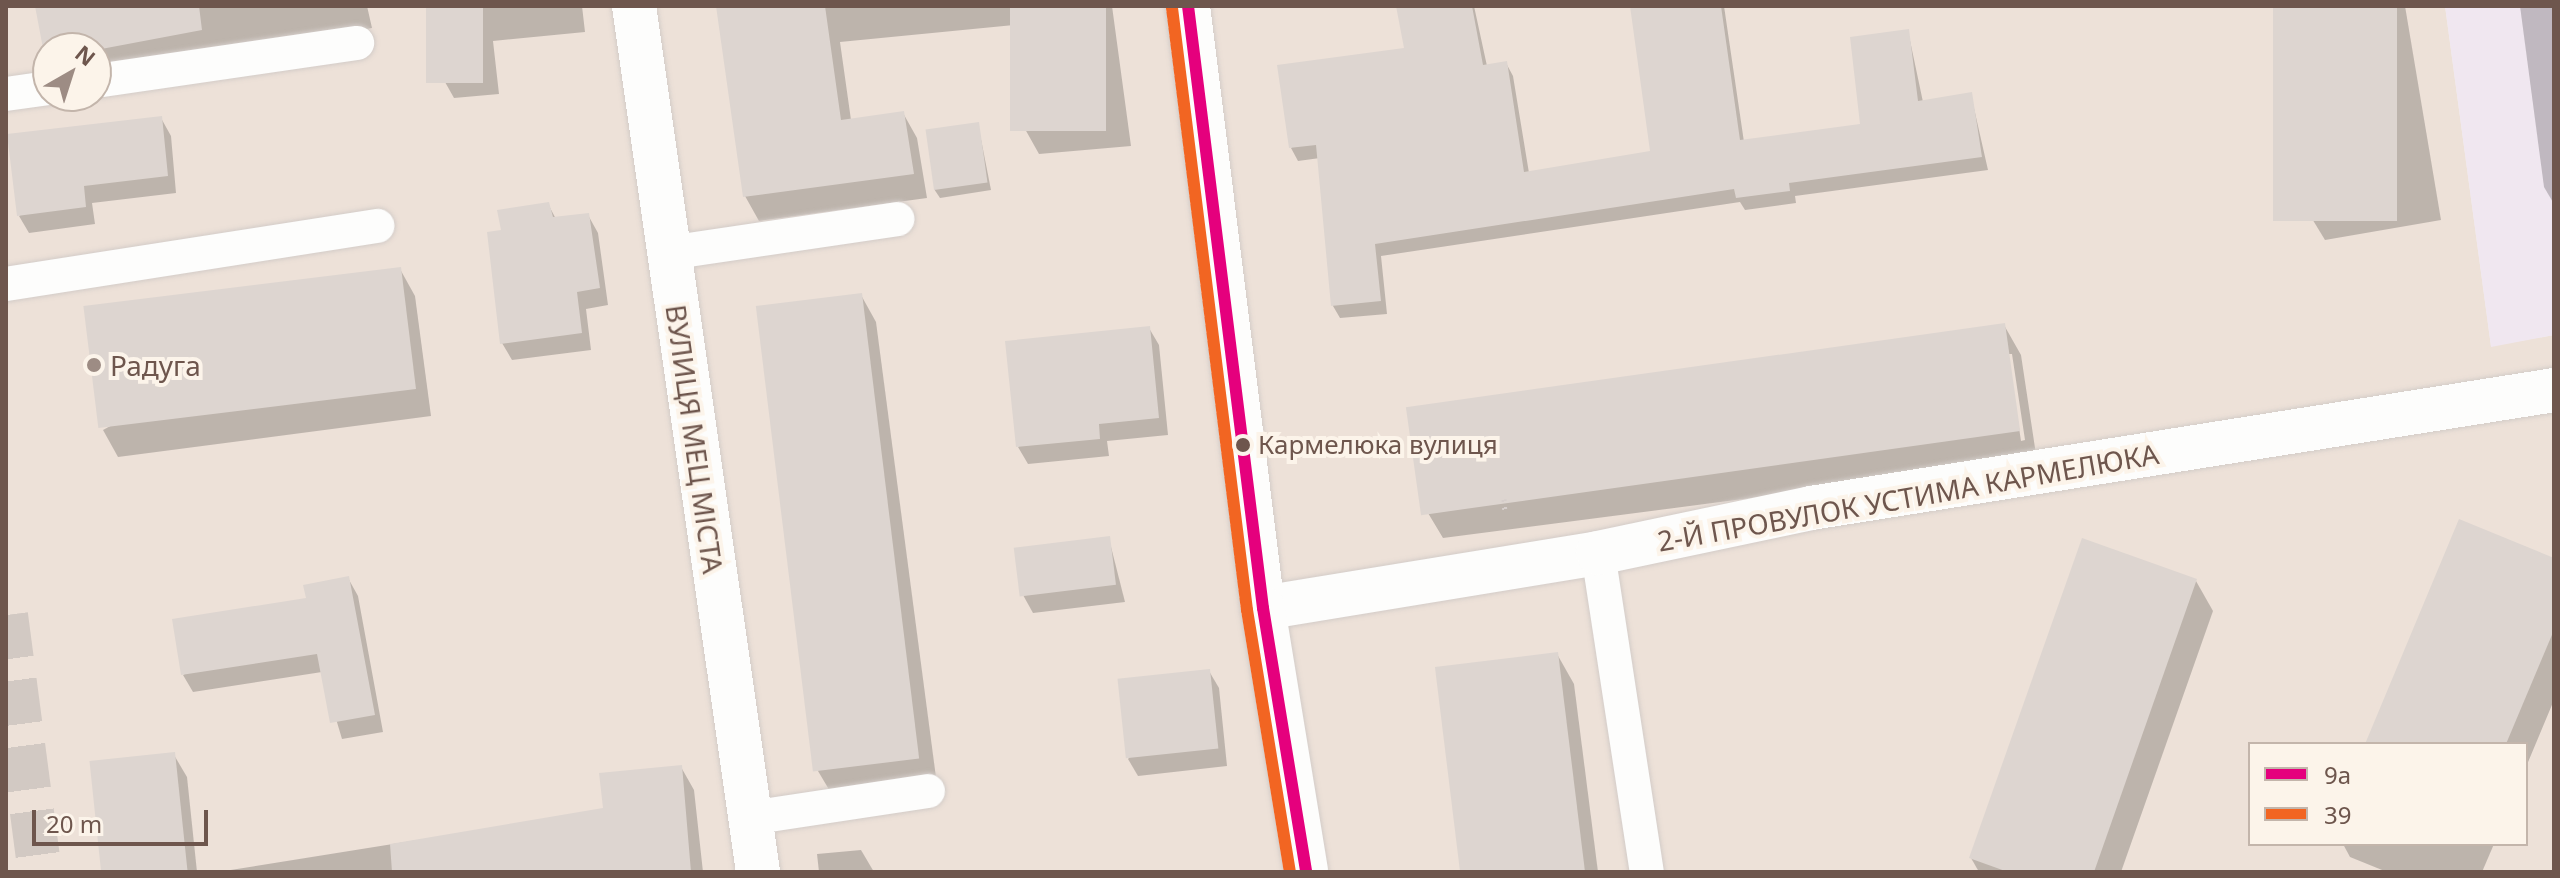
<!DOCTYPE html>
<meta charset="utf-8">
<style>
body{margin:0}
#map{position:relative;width:2560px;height:878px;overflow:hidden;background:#f4efea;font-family:"Noto Sans",sans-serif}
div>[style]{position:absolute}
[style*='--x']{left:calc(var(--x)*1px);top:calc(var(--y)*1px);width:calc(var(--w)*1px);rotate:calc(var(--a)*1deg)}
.residential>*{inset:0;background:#ede1d8}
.education>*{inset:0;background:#f0e7f0}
.shadow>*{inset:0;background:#0003}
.building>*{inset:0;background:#ddd5d0;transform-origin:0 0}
.street-tunnel>*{height:44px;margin-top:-22px;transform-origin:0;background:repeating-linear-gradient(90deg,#d2c9c3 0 44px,transparent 0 66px)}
.path>*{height:5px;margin-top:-2.5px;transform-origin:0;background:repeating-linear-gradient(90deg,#d6cecb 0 2px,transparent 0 8px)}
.roads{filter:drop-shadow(0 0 2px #d3ccc8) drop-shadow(0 0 2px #d3ccc8)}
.lane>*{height:34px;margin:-17px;padding:0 17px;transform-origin:17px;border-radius:17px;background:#fdfdfc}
.street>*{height:44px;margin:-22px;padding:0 22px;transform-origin:22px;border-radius:22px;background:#fdfdfc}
.secondary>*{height:44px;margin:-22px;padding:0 22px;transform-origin:22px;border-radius:22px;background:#fdfdfc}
.bus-1>*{height:12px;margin:-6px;padding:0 6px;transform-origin:6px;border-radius:6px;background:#e5007d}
.bus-2>*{height:12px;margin:-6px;padding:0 6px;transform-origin:6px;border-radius:6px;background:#f26522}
.dots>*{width:22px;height:22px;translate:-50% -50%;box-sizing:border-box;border:4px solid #fcf4ea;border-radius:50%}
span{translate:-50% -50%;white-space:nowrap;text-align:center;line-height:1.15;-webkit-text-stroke:8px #fcf4ea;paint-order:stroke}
.bus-label{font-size:26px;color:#6e564d}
.left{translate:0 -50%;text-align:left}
.poi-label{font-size:28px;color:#6e564d}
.street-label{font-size:28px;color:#6e564d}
.frame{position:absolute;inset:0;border:8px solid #6e564d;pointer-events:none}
.legend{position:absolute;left:2248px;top:742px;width:280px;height:104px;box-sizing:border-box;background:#fcf4ea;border:2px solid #c3b5ab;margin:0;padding:10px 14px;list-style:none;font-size:24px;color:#6e564d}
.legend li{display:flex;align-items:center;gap:16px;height:40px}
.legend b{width:40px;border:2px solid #c3b5ab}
.north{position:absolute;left:32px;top:32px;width:80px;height:80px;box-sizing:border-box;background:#fcf4ea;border:2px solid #c3b5ab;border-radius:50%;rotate:39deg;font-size:22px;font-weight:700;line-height:32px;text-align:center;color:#6e564d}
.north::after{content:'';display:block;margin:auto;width:28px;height:36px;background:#9d8c84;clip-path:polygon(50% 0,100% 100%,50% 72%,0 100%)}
.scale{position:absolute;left:32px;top:810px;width:176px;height:36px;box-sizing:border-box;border:4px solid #6e564d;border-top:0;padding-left:10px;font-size:24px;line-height:28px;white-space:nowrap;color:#6e564d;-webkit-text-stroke:6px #fcf4ea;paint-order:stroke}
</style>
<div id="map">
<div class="residential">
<div style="clip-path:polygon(evenodd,6px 6px,2445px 6px,2491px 346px,2554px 335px,2554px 872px,6px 872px,6px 6px,48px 48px,96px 48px,96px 96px,48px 96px,48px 48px,6px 6px,2250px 744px,2526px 744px,2526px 844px,2250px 844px,2250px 744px)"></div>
</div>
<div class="education">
<div style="clip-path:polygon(2445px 6px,2554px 6px,2554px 335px,2491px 347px)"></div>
</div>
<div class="shadow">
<div style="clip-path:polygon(37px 6px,367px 6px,372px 28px,96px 79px,96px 48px,48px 48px,48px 61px)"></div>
<div style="clip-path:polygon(436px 6px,582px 6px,585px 32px,493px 41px,499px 94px,454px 98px,445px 82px)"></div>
<div style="clip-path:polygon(718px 6px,1112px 6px,1131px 146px,1039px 154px,1025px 129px,1014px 25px,840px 42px,851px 120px,903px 113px,917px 138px,927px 198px,759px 221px,745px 196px)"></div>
<div style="clip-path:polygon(1415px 6px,1474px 6px,1487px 66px,1506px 63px,1513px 76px,1529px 173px,1652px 153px,1647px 6px,1724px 6px,1744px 142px,1863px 126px,1908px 31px,1923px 102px,1971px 95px,1988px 170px,1795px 196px,1796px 203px,1745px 210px,1740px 202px,1381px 256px,1387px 314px,1340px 318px,1333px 306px,1320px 158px,1298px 161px,1291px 148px,1406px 50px)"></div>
<div style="clip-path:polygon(2275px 6px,2405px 6px,2441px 220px,2325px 240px,2311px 217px)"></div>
<div style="clip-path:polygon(2520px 6px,2554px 6px,2554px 204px,2544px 187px)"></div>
<div style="clip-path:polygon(161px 118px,171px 136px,176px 193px,92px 203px,95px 224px,29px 233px,19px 216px)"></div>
<div style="clip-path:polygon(978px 124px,991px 190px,940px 198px,934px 189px)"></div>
<div style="clip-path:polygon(548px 204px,556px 219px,588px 215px,598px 233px,608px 305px,586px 309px,591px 350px,512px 360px,502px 343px,503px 232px)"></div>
<div style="clip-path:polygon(400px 269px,415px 296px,431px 416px,118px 457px,103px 430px)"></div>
<div style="clip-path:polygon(861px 295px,876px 322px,937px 785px,834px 798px,818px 771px)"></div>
<div style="clip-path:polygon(evenodd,2004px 325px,2021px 355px,2037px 461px,1443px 538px,1425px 508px,2004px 325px,2008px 354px,2012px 354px,2025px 440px,2021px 441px,2008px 354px)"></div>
<div style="clip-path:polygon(1149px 328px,1159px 345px,1168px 435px,1107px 441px,1109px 456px,1028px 464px,1018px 447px)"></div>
<div style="clip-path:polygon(1109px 539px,1125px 602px,1033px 613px,1023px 595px)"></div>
<div style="clip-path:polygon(2554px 561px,2554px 700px,2526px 767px,2526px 744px,2367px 744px)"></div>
<div style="clip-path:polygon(348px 578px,358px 596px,383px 732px,342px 739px,322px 672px,193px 692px,183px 675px)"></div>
<div style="clip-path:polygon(2196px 581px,2213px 611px,2121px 872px,1979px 872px,1971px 858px)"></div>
<div style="clip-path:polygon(1557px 654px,1574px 684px,1598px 872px,1462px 872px)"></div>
<div style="clip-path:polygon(1209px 671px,1219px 688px,1227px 766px,1138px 776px,1128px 759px)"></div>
<div style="clip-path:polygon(174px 755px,187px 777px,197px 872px,145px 872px)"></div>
<div style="clip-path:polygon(681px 767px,694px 790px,703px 872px,218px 872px,605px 810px)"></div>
<div style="clip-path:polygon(2343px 844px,2494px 844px,2482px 872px,2387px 872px,2350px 857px)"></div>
<div style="clip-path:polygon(861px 850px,874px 872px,819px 872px,817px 854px)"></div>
</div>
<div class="building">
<div style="clip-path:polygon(35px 6px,199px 6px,202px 30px,96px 50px,48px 48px,45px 59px)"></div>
<div style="left:426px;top:6px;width:57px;height:77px"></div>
<div style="clip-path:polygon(716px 6px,825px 6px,841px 120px,904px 111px,914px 174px,743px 197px)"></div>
<div style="left:1010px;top:6px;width:96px;height:125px"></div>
<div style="clip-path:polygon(1396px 6px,1472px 6px,1483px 65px,1507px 61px,1524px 172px,1650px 151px,1630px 6px,1721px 6px,1740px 140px,1860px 124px,1850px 37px,1909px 29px,1918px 101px,1972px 92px,1982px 157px,1789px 183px,1790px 191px,1736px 198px,1734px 189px,1375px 244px,1381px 301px,1331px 306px,1316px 145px,1289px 148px,1277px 65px,1404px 48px)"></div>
<div style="left:2273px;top:6px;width:124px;height:215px"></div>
<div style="clip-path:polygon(162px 116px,168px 176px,84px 186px,86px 207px,17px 216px,7px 134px)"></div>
<div style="left:979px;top:122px;width:61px;height:54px;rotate:82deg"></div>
<div style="clip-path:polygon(549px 202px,553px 217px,589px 213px,600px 288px,577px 292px,582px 333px,500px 344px,487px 232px,501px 230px,497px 210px)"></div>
<div style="left:401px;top:267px;width:123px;height:320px;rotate:83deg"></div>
<div style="left:862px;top:293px;width:469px;height:107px;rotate:83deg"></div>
<div style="left:2005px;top:323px;width:109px;height:605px;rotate:82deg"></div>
<div style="clip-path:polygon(1150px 326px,1159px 418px,1099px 424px,1100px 439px,1016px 447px,1005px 341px)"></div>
<div style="clip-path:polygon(2459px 519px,2554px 558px,2554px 630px,2506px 744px,2365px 744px)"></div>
<div style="left:1110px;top:536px;width:49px;height:97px;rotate:83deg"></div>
<div style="clip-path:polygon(2082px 538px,2197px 579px,2094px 872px,2008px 872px,1969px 858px)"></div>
<div style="clip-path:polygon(349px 576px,375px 715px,330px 723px,317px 654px,181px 675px,172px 619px,306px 598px,303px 585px)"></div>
<div style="left:1558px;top:652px;width:222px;height:124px;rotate:83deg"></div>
<div style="left:1210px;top:669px;width:80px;height:93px;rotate:84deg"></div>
<div style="left:175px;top:752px;width:121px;height:86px;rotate:84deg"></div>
<div style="clip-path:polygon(682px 765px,691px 872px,392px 872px,390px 844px,603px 808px,599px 773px)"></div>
</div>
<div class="street-tunnel">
<div style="--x:6;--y:615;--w:259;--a:82.5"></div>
</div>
<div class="path">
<div style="--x:1504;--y:499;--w:15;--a:86"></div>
</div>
<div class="roads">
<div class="lane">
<div style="--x:96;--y:81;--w:264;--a:-8.3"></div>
<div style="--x:6;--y:94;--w:42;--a:-8.1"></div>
<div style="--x:668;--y:253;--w:232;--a:-8.4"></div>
<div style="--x:6;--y:284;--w:376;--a:-8.9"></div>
<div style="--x:1598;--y:553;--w:323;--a:81.3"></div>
<div style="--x:750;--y:818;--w:180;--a:-8.6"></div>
</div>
<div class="street">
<div style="--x:634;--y:6;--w:875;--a:81.85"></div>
<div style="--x:1263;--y:608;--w:339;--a:-9.3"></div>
<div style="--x:1598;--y:553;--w:218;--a:-11.9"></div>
<div style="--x:1811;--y:508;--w:752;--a:-9.02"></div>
</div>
<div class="secondary">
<div style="--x:1188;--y:6;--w:607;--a:82.9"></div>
<div style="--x:1263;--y:608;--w:267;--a:80.7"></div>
</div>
</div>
<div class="bus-1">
<div style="--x:1188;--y:6;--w:607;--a:82.9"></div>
<div style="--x:1263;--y:608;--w:267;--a:80.7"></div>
</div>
<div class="bus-2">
<div style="--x:1172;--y:8;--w:607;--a:82.9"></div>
<div style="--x:1247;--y:610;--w:266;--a:80.7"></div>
</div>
<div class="dots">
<div style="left:94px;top:365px;background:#9d8c84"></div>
<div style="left:1243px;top:445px;background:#6e564d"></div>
</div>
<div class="bus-label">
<span class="left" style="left:1258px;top:445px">Кармелюка вулиця</span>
</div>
<div class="poi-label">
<span class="left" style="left:110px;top:365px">Радуга</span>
</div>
<div class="street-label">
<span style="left:695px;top:439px;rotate:82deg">ВУЛИЦЯ МЕЦ МІСТА</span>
<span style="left:1908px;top:497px;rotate:-10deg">2-Й ПРОВУЛОК УСТИМА КАРМЕЛЮКА</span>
</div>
<div class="frame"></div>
<ul class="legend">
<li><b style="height:10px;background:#e5007d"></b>9а</li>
<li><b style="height:10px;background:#f26522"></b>39</li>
</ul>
<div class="north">N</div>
<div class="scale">20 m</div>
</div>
